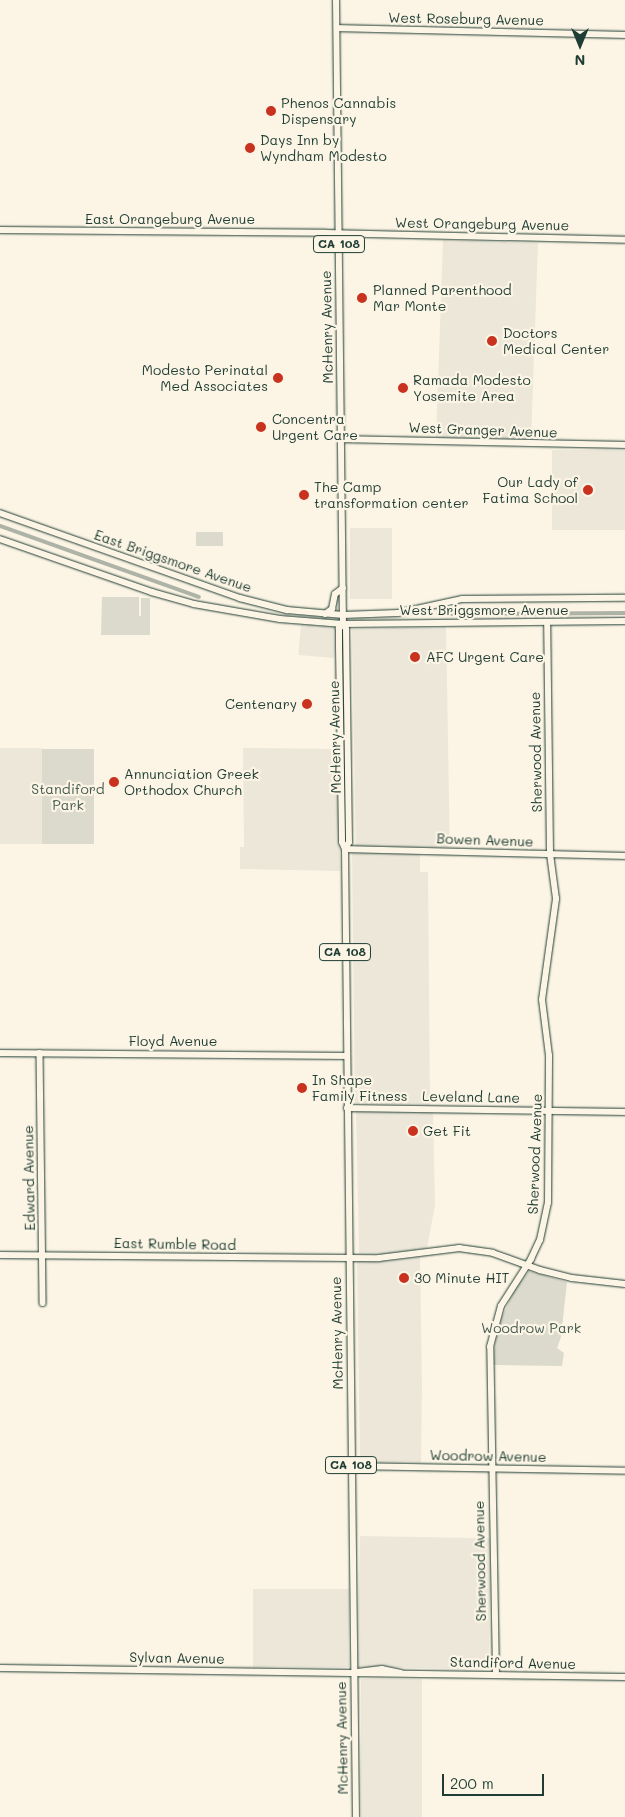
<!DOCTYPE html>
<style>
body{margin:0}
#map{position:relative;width:625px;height:1817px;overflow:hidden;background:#fcf5e5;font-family:Mali,sans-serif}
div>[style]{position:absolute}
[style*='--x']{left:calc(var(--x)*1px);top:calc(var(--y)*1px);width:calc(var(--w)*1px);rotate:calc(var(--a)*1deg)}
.built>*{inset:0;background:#ece7d8;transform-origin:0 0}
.green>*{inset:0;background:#dcdacc;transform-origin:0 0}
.canal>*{height:4px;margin:-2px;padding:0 2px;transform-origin:2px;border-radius:2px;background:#aeb3a7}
.roads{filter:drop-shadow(0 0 1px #1f3d34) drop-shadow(0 0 1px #1f3d34)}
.secondary>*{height:5.5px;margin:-2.75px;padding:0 2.75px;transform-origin:2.75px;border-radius:2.75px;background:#fcf5e5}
.primary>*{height:6px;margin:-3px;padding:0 3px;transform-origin:3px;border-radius:3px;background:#fcf5e5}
.dots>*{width:14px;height:14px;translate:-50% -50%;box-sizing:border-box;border:2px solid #fcf5e5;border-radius:50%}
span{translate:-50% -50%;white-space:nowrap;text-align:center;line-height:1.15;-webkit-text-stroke:4.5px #fcf5e5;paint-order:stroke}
.shield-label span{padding:1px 4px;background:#fcf5e5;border:1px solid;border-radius:4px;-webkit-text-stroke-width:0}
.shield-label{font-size:12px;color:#1f3d34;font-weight:700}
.street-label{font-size:14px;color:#1f3d34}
.poi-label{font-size:14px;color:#1f3d34}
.left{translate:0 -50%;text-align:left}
.right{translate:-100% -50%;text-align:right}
.park-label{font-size:14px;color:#455c52}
.north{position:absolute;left:555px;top:20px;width:50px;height:50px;-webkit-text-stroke:4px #fcf5e5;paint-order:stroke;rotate:180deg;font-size:14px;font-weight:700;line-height:20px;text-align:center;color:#1f3d34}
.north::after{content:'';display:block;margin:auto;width:18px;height:22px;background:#1f3d34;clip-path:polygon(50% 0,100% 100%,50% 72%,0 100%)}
.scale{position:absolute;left:442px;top:1774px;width:102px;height:22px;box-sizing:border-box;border:2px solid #1f3d34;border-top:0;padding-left:6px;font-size:15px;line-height:18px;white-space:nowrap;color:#1f3d34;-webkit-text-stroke:4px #fcf5e5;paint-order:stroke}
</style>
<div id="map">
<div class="built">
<div style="left:443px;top:240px;width:95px;height:198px;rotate:2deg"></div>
<div style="left:552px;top:450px;width:73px;height:80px"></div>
<div style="left:350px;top:528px;width:42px;height:71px"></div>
<div style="left:301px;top:624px;width:36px;height:31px;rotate:5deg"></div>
<div style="left:446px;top:627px;width:220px;height:94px;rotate:89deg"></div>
<div style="left:0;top:748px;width:42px;height:96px"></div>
<div style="clip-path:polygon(243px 748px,338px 749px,340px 871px,240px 869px,240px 847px,244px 847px)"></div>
<div style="clip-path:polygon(352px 852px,420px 854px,420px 872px,428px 872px,430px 1105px,355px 1103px)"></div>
<div style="clip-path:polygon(356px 1111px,433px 1112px,435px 1205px,427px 1248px,389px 1254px,359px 1254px)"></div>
<div style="clip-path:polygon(420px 1257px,422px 1385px,421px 1463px,360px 1462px,357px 1261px,388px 1261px)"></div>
<div style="left:360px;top:1536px;width:131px;height:131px;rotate:1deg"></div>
<div style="left:253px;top:1589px;width:96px;height:78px"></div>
<div style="left:361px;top:1679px;width:61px;height:138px"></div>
</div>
<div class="green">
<div style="left:223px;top:532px;width:14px;height:27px;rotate:90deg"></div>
<div style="clip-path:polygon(102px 597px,139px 597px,139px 616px,141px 616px,141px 598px,150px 598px,150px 635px,101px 635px)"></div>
<div style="left:42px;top:749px;width:52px;height:95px"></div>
<div style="clip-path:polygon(529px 1271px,567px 1282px,561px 1337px,557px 1348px,564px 1353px,562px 1366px,493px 1365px,496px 1333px,502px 1317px,515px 1289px)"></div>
</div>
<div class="canal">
<div style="--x:0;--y:526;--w:211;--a:19.6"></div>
<div style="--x:438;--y:614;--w:187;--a:-0.3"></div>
</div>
<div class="roads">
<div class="secondary">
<div style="--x:337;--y:28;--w:288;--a:1.4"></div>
<div style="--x:0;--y:230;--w:326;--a:0.5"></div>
<div style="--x:326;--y:233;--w:299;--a:1.3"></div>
<div style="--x:341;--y:439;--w:284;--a:1.2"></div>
<div style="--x:0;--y:513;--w:255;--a:19.5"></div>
<div style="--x:240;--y:598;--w:49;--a:14.3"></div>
<div style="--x:287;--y:610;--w:56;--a:5.1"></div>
<div style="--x:0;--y:539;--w:161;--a:19.2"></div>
<div style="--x:152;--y:592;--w:44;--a:15.9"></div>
<div style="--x:194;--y:604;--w:87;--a:9.9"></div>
<div style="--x:280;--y:619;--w:63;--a:4.5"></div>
<div style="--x:345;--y:849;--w:280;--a:1.4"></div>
<div style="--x:0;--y:1053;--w:347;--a:0.5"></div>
<div style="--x:40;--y:1053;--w:250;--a:89.3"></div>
<div style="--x:347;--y:1108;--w:278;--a:0.8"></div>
<div style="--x:0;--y:1255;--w:379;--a:0.5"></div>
<div style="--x:379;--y:1258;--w:81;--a:-7.1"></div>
<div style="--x:459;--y:1248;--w:34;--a:8"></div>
<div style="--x:493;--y:1253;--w:50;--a:19.9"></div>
<div style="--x:540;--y:1270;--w:33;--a:14"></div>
<div style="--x:572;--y:1278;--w:53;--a:6.5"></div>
<div style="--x:351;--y:1466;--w:274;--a:1"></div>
<div style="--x:0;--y:1668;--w:625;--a:0.83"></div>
<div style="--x:357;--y:1672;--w:25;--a:-7"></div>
<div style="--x:382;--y:1669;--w:19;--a:12"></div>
<div style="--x:496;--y:1675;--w:328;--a:-91"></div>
<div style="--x:490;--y:1347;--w:42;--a:-75"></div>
<div style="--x:501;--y:1306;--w:56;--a:-57.4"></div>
<div style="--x:531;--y:1259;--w:21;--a:-65"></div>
<div style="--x:540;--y:1240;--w:38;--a:-78"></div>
<div style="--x:548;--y:1203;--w:147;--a:-89.6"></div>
<div style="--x:549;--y:1056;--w:56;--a:-97.1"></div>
<div style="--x:542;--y:1000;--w:102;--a:-82.1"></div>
<div style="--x:556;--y:899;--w:45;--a:-97.6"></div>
<div style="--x:550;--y:854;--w:231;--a:-90.7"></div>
</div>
<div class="primary">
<div style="--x:336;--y:0;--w:624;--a:89.36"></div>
<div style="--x:343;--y:624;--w:6;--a:59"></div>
<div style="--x:346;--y:629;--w:213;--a:89.2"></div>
<div style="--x:349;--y:842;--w:8;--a:120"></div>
<div style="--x:325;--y:614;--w:9;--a:-36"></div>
<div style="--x:332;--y:609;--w:15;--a:-79"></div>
<div style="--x:335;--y:594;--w:10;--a:-37"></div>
<div style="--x:343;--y:615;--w:55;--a:-2.1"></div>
<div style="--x:398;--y:613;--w:66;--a:-12.3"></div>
<div style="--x:462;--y:599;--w:163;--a:-0.4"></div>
<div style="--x:343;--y:624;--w:6;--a:135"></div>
<div style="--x:339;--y:628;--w:19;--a:90"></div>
<div style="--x:339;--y:647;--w:195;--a:89.1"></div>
<div style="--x:342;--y:842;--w:8;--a:67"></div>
<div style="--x:345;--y:849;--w:968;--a:89.35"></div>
<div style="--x:343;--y:624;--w:282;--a:-0.6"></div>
</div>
</div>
<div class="dots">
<div style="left:271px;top:111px;background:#c8321e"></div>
<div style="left:250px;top:148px;background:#c8321e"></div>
<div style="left:362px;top:298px;background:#c8321e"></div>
<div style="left:492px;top:341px;background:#c8321e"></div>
<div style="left:278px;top:378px;background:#c8321e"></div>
<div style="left:403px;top:388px;background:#c8321e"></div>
<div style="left:261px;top:427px;background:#c8321e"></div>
<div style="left:588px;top:490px;background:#c8321e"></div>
<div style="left:304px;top:495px;background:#c8321e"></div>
<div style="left:415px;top:657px;background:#c8321e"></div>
<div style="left:307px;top:704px;background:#c8321e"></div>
<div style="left:114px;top:782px;background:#c8321e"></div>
<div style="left:302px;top:1088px;background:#c8321e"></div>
<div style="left:413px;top:1131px;background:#c8321e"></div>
<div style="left:404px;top:1278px;background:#c8321e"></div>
</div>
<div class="shield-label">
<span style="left:339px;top:244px">CA 108</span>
<span style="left:345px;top:952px">CA 108</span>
<span style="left:351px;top:1465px">CA 108</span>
</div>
<div class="street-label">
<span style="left:466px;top:19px;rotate:1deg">West Roseburg Avenue</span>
<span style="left:170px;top:219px">East Orangeburg Avenue</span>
<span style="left:482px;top:224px;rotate:1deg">West Orangeburg Avenue</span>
<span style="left:327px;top:327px;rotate:-91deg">McHenry Avenue</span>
<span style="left:483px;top:430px;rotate:2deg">West Granger Avenue</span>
<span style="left:173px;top:561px;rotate:19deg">East Briggsmore Avenue</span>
<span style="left:484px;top:610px">West Briggsmore Avenue</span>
<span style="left:335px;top:737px;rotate:-91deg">McHenry Avenue</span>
<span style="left:536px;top:752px;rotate:-91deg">Sherwood Avenue</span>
<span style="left:485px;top:840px;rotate:2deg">Bowen Avenue</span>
<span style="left:173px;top:1041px">Floyd Avenue</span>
<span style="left:471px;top:1097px;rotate:1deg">Leveland Lane</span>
<span style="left:535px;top:1154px;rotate:-88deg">Sherwood Avenue</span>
<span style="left:29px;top:1178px;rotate:-91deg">Edward Avenue</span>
<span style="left:175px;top:1244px;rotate:1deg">East Rumble Road</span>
<span style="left:337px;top:1333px;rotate:-91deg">McHenry Avenue</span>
<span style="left:488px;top:1456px;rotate:1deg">Woodrow Avenue</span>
<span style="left:480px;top:1561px;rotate:-91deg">Sherwood Avenue</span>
<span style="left:177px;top:1658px;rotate:1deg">Sylvan Avenue</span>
<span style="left:513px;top:1663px;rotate:1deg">Standiford Avenue</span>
<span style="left:342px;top:1738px;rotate:-91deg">McHenry Avenue</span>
</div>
<div class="poi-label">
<span class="left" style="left:281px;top:111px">Phenos Cannabis<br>Dispensary</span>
<span class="left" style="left:260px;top:148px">Days Inn by<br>Wyndham Modesto</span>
<span class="left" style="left:373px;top:298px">Planned Parenthood<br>Mar Monte</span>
<span class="left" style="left:503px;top:341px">Doctors<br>Medical Center</span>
<span class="right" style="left:268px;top:378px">Modesto Perinatal<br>Med Associates</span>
<span class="left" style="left:413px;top:388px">Ramada Modesto<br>Yosemite Area</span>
<span class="left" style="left:272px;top:427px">Concentra<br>Urgent Care</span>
<span class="right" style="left:578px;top:490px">Our Lady of<br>Fatima School</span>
<span class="left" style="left:314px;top:495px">The Camp<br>transformation center</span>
<span class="left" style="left:426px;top:657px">AFC Urgent Care</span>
<span class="right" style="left:297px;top:704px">Centenary</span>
<span class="left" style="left:124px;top:782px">Annunciation Greek<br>Orthodox Church</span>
<span class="left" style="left:312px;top:1088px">In Shape<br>Family Fitness</span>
<span class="left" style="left:423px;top:1131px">Get Fit</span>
<span class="left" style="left:414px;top:1278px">30 Minute HIT</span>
</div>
<div class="park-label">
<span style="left:68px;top:797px">Standiford<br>Park</span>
<span style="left:531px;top:1328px">Woodrow Park</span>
</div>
<div class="north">N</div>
<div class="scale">200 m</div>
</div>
